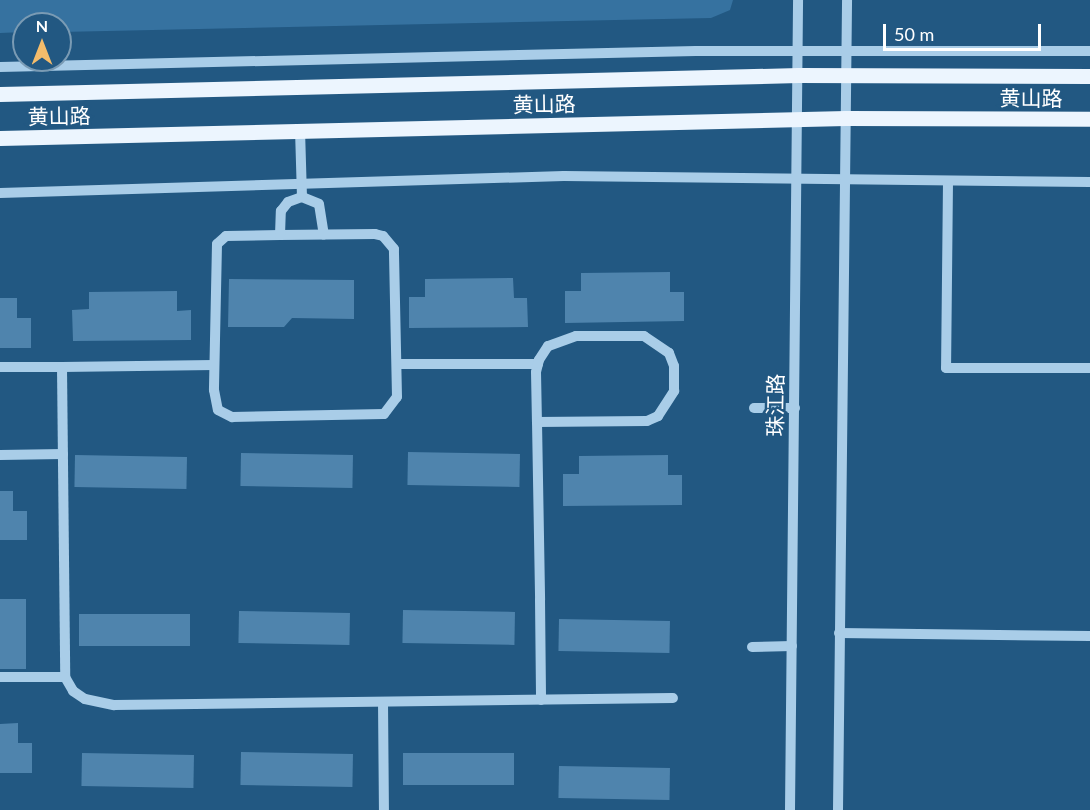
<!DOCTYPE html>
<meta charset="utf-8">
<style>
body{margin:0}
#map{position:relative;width:1090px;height:810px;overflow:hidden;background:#225882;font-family:Lato,"Noto Sans SC",sans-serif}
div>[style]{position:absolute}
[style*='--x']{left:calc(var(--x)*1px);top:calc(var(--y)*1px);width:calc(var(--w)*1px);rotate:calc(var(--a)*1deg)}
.green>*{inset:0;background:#3672a0}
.building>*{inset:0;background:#4f84ad;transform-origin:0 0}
.minor>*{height:10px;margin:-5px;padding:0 5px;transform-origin:5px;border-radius:5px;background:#a9cde8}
.major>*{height:15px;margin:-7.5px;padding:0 7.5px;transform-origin:7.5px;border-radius:7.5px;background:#ecf5fe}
span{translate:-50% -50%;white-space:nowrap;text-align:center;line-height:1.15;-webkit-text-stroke:5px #225882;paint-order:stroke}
.street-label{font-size:21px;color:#fff}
.north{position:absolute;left:12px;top:12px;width:60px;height:60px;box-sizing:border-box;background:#225882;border:2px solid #7a9bb4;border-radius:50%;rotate:0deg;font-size:16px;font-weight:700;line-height:24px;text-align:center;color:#fff}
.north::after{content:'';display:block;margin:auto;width:21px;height:27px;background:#f4bc6b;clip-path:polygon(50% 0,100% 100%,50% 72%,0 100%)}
.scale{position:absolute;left:883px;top:24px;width:158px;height:27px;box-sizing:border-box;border:3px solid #fff;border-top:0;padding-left:8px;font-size:18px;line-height:21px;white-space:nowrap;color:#fff;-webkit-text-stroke:4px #225882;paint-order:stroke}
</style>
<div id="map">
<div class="green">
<div style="clip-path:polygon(0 0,733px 0,730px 10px,711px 18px,60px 32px,60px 24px,24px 24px,24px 32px,0 33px)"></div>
</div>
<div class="building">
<div style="clip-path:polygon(670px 272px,670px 292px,684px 292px,684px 321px,565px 323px,565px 291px,581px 291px,581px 273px)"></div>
<div style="clip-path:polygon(513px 278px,514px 298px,527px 298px,528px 327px,409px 328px,409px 297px,425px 297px,425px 279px)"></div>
<div style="clip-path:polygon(229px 279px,354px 280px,354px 319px,292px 318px,284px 327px,228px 327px)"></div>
<div style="clip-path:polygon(177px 291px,177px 311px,191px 310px,191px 340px,73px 341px,72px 310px,89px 309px,89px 292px)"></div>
<div style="clip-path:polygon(0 298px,17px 298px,17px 318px,31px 318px,31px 348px,0 348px)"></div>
<div style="left:408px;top:452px;width:112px;height:33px;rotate:1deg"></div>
<div style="left:241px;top:453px;width:112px;height:33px;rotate:1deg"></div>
<div style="left:75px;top:455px;width:112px;height:32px;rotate:1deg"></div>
<div style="clip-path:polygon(668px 455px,668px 475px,682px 475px,682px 505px,563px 506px,563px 474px,579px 474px,579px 456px)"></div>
<div style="clip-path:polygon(0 491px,13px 491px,13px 511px,27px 511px,27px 540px,0 540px)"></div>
<div style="left:0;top:599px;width:26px;height:70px"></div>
<div style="left:403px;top:610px;width:112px;height:33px;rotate:1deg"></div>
<div style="left:239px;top:611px;width:111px;height:32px;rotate:1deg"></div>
<div style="left:79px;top:614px;width:111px;height:32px"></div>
<div style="left:559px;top:619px;width:111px;height:32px;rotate:1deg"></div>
<div style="clip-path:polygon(18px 723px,18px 743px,32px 743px,32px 773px,0 773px,0 724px)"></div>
<div style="left:241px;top:752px;width:112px;height:33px;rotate:1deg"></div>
<div style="left:82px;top:753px;width:112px;height:33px;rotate:1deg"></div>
<div style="left:403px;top:753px;width:111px;height:32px"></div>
<div style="left:559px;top:766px;width:111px;height:32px;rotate:1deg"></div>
</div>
<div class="minor">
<div style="--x:0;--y:67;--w:696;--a:-1.32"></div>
<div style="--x:696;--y:51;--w:394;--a:0"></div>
<div style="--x:948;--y:182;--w:186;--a:90.6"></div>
<div style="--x:946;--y:368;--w:144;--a:0"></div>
<div style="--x:0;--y:193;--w:564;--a:-1.73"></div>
<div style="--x:564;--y:176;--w:526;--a:0.65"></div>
<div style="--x:302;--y:197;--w:18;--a:22"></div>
<div style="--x:319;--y:204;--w:31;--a:81"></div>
<div style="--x:280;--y:235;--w:54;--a:178.9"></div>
<div style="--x:226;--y:236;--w:12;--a:138"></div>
<div style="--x:217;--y:244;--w:146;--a:91.2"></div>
<div style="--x:214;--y:390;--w:20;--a:79"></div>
<div style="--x:218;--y:410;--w:16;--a:27"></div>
<div style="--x:232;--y:417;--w:152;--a:-1.1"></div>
<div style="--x:384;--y:414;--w:21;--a:-53"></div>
<div style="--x:397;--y:397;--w:148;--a:-91.2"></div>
<div style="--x:394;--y:249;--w:17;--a:-130"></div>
<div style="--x:383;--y:236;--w:8;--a:-166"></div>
<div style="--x:375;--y:234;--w:95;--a:179.4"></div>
<div style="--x:280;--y:235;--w:24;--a:-88"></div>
<div style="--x:281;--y:211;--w:11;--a:-52"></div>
<div style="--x:288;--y:202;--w:15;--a:-20"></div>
<div style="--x:302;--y:197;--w:66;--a:-91.7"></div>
<div style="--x:397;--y:364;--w:141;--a:0"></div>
<div style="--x:0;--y:367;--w:62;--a:0"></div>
<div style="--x:62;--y:367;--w:310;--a:89.4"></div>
<div style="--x:65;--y:677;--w:16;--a:60"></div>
<div style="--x:73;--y:691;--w:14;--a:34"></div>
<div style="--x:85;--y:699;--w:30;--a:12"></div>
<div style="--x:114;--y:705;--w:559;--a:-0.72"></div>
<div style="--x:62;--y:367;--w:152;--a:-0.8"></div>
<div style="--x:754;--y:408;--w:41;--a:0"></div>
<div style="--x:537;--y:422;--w:110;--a:-0.5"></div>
<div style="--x:647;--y:421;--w:12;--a:-24"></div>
<div style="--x:658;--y:416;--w:30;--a:-57"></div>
<div style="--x:674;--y:391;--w:25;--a:-90"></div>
<div style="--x:674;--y:366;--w:14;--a:-111"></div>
<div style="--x:669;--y:353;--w:30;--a:-146"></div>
<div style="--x:644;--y:336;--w:68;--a:180"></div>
<div style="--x:576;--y:336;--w:30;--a:160"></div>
<div style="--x:548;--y:346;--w:17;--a:123"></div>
<div style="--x:539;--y:360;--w:12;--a:104"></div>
<div style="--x:536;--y:372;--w:50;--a:88.9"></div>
<div style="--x:537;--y:422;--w:178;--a:89"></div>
<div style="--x:540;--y:600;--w:100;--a:89.4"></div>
<div style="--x:0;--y:455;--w:63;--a:-0.9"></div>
<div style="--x:839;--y:633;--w:251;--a:0.7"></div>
<div style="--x:752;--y:647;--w:40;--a:-1.4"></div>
<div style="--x:0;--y:677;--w:65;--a:0"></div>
<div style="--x:383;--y:702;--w:108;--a:89.5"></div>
<div style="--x:790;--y:810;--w:810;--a:-89.43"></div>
<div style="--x:838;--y:810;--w:810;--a:-89.36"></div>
</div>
<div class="major">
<div style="--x:0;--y:94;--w:799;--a:-1.36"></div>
<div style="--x:799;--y:75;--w:291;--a:0.2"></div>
<div style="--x:0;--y:138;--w:846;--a:-1.35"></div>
<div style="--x:846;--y:118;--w:244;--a:0.2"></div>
</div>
<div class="street-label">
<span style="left:1031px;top:98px">黄山路</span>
<span style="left:544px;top:104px;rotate:-1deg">黄山路</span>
<span style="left:59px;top:116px;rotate:-1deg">黄山路</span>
<span style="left:775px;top:405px;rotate:-89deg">珠江路</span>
</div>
<div class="north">N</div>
<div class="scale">50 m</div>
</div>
